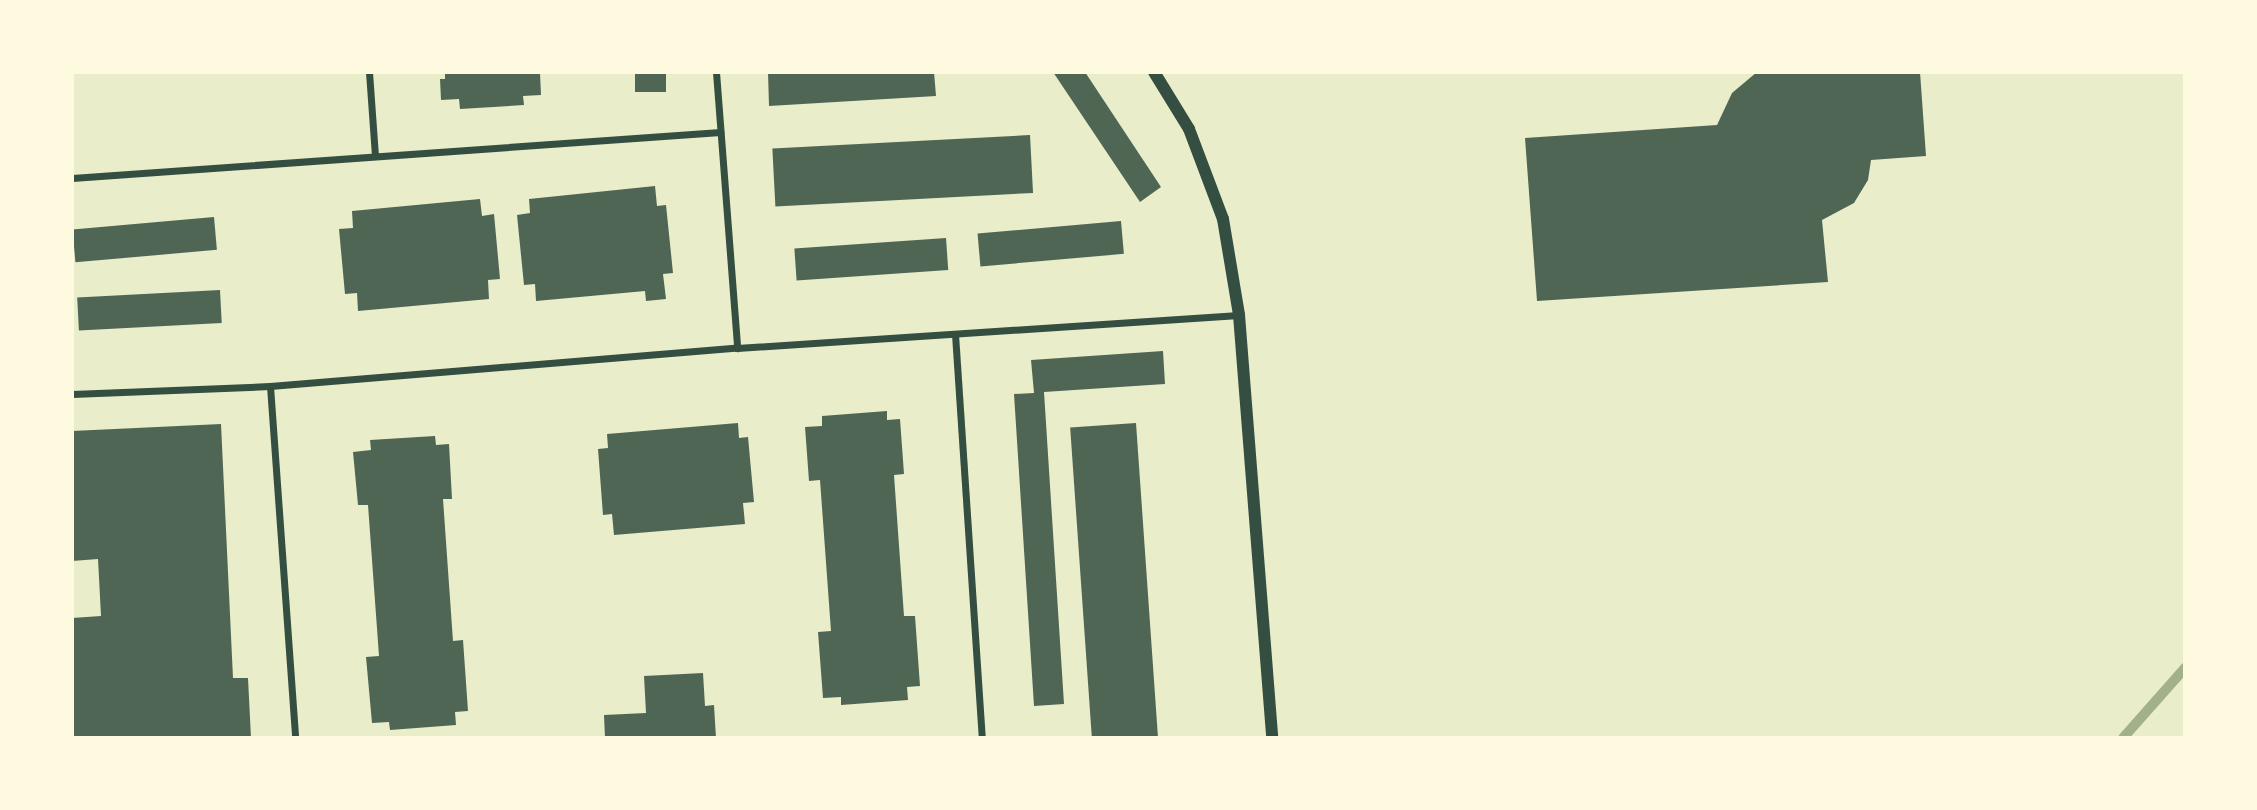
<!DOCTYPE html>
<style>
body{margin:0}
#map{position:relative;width:2257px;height:810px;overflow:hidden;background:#e9edc9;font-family:"Noto Serif",serif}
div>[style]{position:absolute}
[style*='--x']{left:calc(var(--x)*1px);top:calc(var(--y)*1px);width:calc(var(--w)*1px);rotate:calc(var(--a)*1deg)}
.stream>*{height:10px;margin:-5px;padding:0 5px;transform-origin:5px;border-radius:5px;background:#a3b18a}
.building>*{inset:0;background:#4f6655;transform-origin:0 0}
.minor>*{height:7px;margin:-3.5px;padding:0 3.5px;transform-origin:3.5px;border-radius:3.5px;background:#344e41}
.tertiary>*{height:12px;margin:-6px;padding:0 6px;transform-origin:6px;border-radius:6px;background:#344e41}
span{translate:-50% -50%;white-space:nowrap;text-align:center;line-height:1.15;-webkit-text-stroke:7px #fefae0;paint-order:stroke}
.frame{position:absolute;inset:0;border:74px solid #fefae0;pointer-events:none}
</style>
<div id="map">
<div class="stream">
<div style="--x:2123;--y:738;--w:94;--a:-48.5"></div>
</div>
<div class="building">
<div style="clip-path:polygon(445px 72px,534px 72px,540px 73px,541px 95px,523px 96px,524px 105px,460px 109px,459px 99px,441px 100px,440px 79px,445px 79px)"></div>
<div style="left:635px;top:72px;width:31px;height:20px"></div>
<div style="clip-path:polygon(768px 72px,934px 72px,936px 96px,769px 106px)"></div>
<div style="clip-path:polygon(1053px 72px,1085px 72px,1161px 187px,1140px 202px)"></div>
<div style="clip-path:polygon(1757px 72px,1920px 72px,1926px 156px,1871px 160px,1868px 180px,1854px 203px,1822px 220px,1828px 282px,1537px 301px,1525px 138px,1717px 125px,1732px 93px)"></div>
<div style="left:1030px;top:135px;width:58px;height:258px;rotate:87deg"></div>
<div style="clip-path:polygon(655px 186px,657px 206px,666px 205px,673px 273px,663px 274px,666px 299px,646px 301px,645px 291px,536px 301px,535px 284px,524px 285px,517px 215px,530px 213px,529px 199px)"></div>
<div style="clip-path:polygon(480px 199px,482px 216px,494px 214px,500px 279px,488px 280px,489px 299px,358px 311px,357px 293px,345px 294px,339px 229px,353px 228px,352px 211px)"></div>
<div style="left:214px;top:217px;width:33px;height:142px;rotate:85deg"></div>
<div style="left:1121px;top:221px;width:33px;height:144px;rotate:85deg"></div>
<div style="left:946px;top:238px;width:32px;height:152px;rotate:86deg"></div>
<div style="left:220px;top:290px;width:33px;height:143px;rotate:87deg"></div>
<div style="clip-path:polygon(1163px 351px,1165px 384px,1044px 392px,1064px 704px,1034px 706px,1014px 394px,1034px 393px,1031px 360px)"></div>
<div style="clip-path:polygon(887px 411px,887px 420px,900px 419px,904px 474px,894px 475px,904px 616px,915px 616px,920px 686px,907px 687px,908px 700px,841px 705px,841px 697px,823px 698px,818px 632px,831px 631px,820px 480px,809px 481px,805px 427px,822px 426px,822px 416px)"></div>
<div style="clip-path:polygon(738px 423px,739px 438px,748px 437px,754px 502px,743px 503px,745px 524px,614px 535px,612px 514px,603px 515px,598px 449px,608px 448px,607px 434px)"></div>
<div style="left:1136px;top:423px;width:316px;height:66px;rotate:86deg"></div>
<div style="clip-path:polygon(221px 424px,233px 678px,248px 678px,251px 738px,72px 738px,72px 618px,101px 616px,98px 559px,72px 561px,72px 431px)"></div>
<div style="clip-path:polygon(435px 436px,436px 445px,449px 444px,452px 499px,443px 499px,453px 641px,463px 640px,468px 711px,455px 712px,456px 725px,390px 730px,389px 722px,372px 723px,366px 657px,379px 656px,368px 505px,358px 505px,353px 452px,371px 450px,370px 440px)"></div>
<div style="clip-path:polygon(703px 673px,705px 706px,714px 705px,716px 738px,605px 738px,604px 715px,646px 713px,644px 676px)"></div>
</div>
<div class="minor">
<div style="--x:369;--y:72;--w:83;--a:85.9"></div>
<div style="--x:716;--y:72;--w:277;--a:85.6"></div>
<div style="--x:72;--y:178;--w:650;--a:-4.06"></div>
<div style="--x:955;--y:334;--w:405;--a:86.2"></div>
<div style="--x:270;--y:386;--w:353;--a:85.9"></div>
<div style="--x:72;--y:394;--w:198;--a:-2.3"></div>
<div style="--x:270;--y:386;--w:469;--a:-4.7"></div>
<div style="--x:737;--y:348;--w:503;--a:-3.76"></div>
</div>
<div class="tertiary">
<div style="--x:1154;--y:72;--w:67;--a:58.4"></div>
<div style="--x:1189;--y:129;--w:96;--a:69.3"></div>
<div style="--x:1223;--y:219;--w:97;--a:80.5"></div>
<div style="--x:1239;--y:315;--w:424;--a:85.5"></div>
</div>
<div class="frame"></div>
</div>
